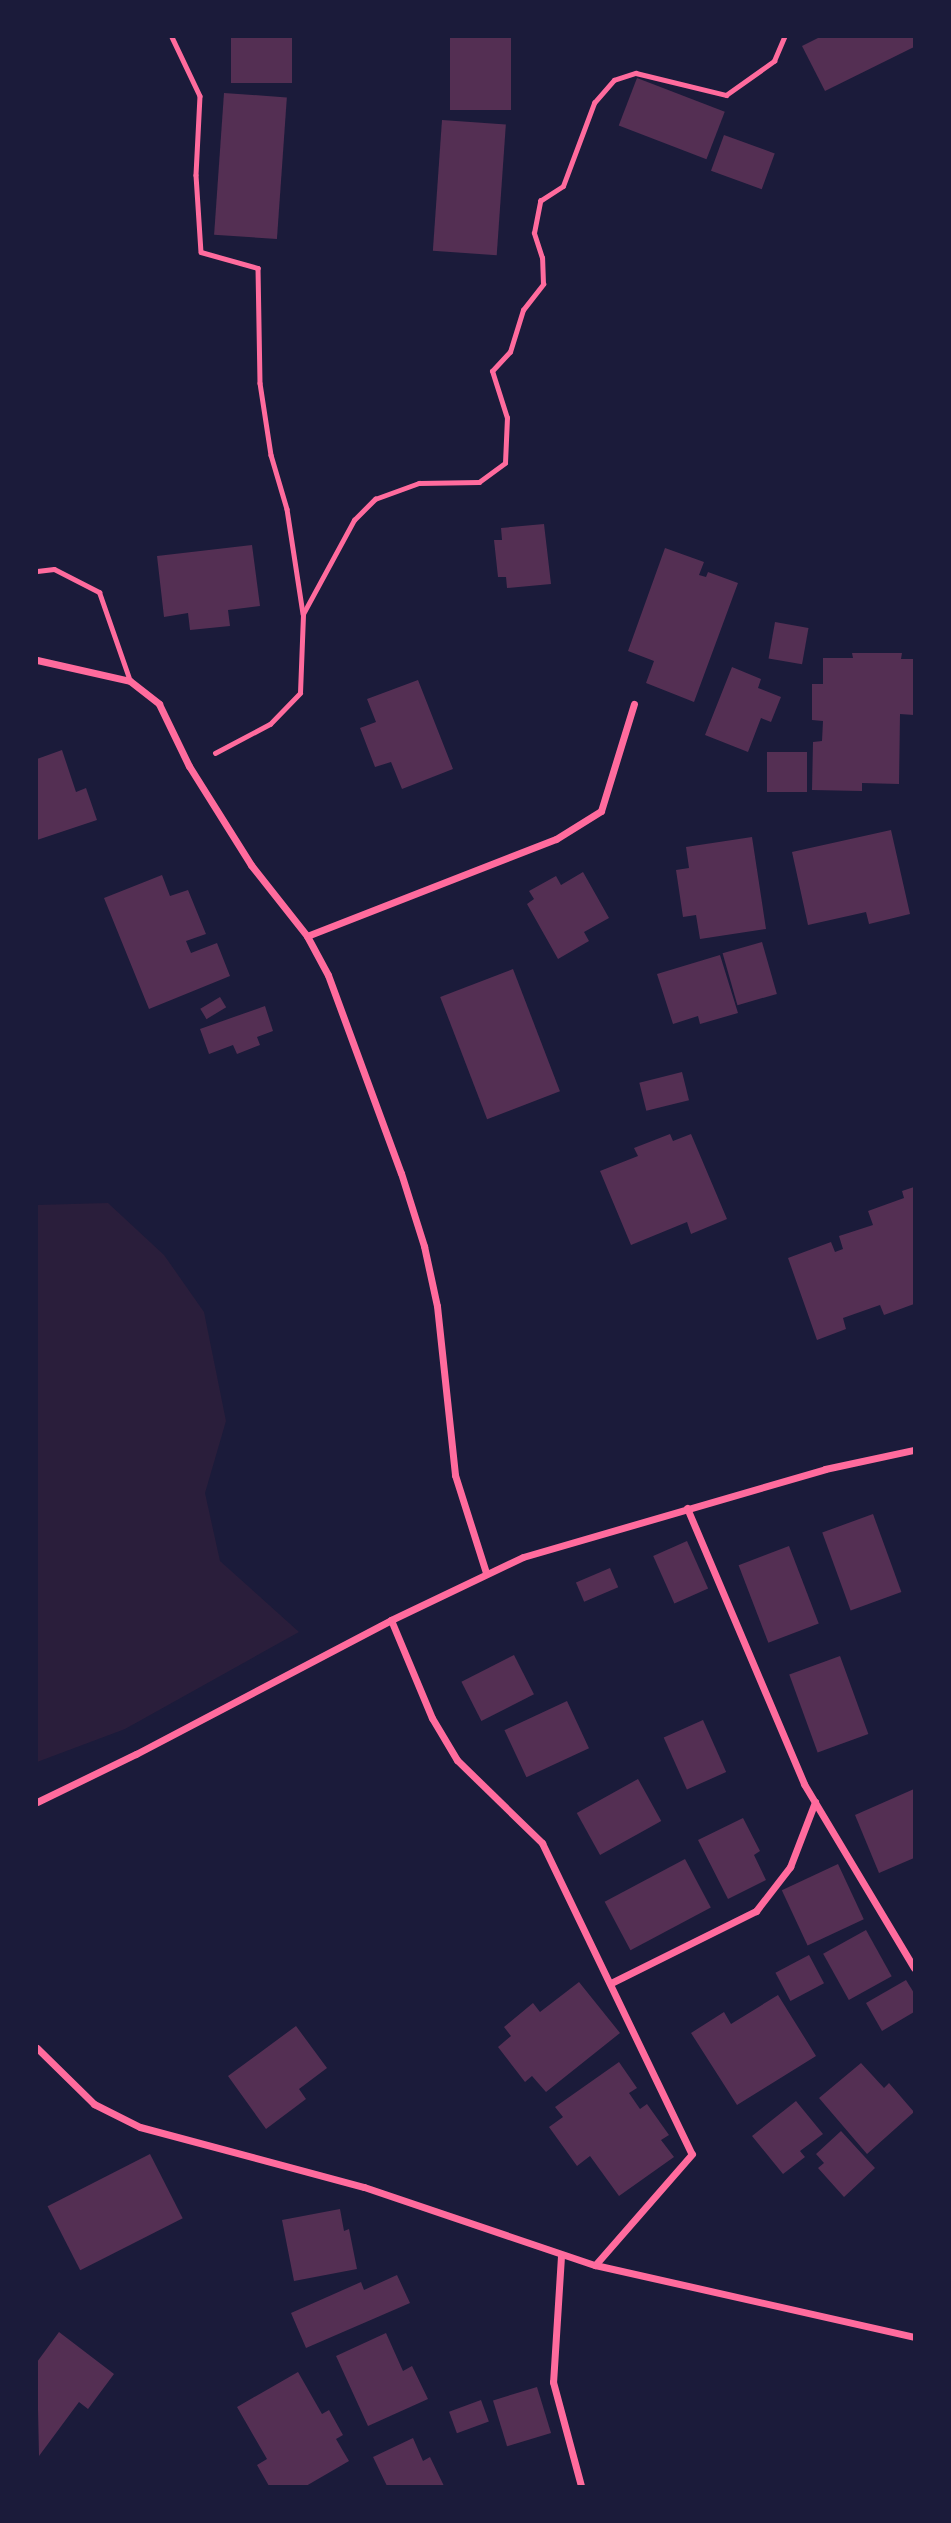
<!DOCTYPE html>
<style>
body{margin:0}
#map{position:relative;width:951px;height:2523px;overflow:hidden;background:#1b1b3a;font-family:"Open Sans",sans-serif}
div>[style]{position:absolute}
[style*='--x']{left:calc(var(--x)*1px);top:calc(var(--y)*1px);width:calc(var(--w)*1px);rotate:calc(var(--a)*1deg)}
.green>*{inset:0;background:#2a1e3b}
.building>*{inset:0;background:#542f53;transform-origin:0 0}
.path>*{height:4.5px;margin:-2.25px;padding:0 2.25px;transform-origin:2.25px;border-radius:2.25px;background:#ff6b9d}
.service>*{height:5px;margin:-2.5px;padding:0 2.5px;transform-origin:2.5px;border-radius:2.5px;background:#ff6b9d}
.minor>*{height:7px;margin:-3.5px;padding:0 3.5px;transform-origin:3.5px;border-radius:3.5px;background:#ff6b9d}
span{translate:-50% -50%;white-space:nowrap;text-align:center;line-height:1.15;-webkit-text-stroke:6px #1b1b3a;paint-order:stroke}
.frame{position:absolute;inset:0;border:38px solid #1b1b3a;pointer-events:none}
</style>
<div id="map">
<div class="green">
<div style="clip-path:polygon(108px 1203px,164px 1255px,204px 1312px,226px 1421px,205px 1493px,220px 1561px,299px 1632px,125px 1729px,37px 1762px,37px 1205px)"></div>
</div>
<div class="building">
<div style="left:231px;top:37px;width:61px;height:46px"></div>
<div style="left:450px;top:37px;width:61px;height:73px"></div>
<div style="clip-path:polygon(820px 37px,914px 37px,914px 47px,825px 91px,802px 46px)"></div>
<div style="left:637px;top:78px;width:94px;height:51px;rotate:21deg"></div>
<div style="left:224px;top:93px;width:63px;height:142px;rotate:4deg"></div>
<div style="left:442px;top:120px;width:64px;height:131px;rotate:4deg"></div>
<div style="left:724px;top:135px;width:54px;height:38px;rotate:20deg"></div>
<div style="clip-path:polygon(544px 524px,551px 584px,507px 588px,506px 577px,498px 577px,494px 540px,502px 540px,501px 528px)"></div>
<div style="clip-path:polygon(252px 545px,260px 606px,228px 610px,230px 626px,190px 630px,188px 613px,164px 617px,157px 556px)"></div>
<div style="clip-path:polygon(665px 548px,704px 562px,699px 575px,706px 577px,708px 572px,738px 583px,694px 702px,646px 683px,654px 661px,628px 651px)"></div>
<div style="left:775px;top:622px;width:34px;height:37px;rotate:10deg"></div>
<div style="clip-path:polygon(852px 653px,902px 653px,901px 659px,914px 659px,914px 715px,900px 714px,899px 784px,862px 783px,862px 791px,812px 790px,813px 742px,822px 741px,823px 721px,812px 720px,812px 684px,823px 684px,823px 658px,853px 658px)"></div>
<div style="clip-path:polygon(732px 667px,761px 679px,758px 688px,781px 697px,771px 722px,761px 718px,748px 752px,705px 735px)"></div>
<div style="clip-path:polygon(418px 680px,453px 769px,402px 789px,391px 762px,375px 767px,360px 728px,376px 722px,367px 699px)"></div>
<div style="clip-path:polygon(62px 750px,76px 792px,86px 788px,97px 820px,37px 840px,37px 759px)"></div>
<div style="left:767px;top:752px;width:40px;height:40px"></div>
<div style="clip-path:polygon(891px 830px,910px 914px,869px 924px,866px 912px,808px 925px,792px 852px)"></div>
<div style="clip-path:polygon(752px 837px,766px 929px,700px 939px,696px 915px,683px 917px,676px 870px,689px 868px,686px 847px)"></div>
<div style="clip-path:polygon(583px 872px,609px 918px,584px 932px,589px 941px,558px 959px,527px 904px,534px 899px,529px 891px,556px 876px,561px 885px)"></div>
<div style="clip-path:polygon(162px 875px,170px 896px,188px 890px,206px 934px,186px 941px,191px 953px,217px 943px,230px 976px,149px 1009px,104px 898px)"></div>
<div style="left:762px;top:942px;width:54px;height:41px;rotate:74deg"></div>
<div style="clip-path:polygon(720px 955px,738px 1013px,700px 1024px,698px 1016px,673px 1024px,657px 974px)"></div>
<div style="left:513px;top:969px;width:131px;height:78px;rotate:69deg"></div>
<div style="left:220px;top:997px;width:12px;height:23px;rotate:59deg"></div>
<div style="clip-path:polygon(265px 1006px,273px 1031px,257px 1037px,260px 1045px,237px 1054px,233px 1045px,209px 1054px,200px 1029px)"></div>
<div style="left:682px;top:1072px;width:29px;height:44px;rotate:76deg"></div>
<div style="clip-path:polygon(670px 1134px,673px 1141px,691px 1134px,727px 1219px,691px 1234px,687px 1222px,631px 1245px,600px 1171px,638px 1156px,634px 1148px)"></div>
<div style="clip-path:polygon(914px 1187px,914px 1304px,884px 1315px,880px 1305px,843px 1318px,846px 1329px,817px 1340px,788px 1258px,831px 1242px,835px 1252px,843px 1249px,839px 1236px,873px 1225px,868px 1211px,904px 1198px,902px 1191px)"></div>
<div style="left:873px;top:1514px;width:83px;height:54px;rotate:70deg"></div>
<div style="left:687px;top:1541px;width:52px;height:37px;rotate:66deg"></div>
<div style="left:789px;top:1546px;width:83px;height:54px;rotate:69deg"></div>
<div style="left:610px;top:1568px;width:21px;height:37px;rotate:67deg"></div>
<div style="left:514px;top:1655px;width:44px;height:59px;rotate:63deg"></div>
<div style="left:840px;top:1656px;width:83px;height:54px;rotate:70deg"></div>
<div style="left:567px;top:1701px;width:52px;height:69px;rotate:65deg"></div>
<div style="left:703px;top:1720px;width:57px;height:43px;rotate:66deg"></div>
<div style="left:638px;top:1779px;width:48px;height:70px;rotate:61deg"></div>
<div style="clip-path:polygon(914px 1789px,914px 1858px,879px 1873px,855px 1815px)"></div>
<div style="clip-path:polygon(743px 1818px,760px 1851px,754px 1855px,766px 1880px,728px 1899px,698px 1840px)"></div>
<div style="left:685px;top:1859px;width:55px;height:91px;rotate:62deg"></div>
<div style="left:838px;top:1864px;width:61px;height:62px;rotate:65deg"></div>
<div style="left:866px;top:1930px;width:53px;height:49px;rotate:61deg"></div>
<div style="left:809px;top:1955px;width:32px;height:38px;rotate:62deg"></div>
<div style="clip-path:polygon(906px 1980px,914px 1993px,914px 2012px,882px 2031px,866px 2003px)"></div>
<div style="clip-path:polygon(579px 1982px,620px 2033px,546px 2092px,532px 2076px,525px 2082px,498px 2047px,511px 2036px,504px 2027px,533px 2003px,540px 2012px)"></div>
<div style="clip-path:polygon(778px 1995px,816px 2056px,737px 2105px,691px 2033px,724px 2012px,731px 2024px)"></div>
<div style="clip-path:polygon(296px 2026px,327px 2068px,299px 2089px,306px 2099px,266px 2129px,228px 2076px)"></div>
<div style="clip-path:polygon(619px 2062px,637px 2088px,629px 2093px,640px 2109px,647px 2104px,669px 2135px,661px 2140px,674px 2157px,619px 2196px,590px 2156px,577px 2166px,549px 2127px,563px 2117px,555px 2107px)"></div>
<div style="clip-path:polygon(861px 2063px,884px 2088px,889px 2083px,914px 2112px,867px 2154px,819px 2098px)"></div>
<div style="clip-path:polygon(796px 2101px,823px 2134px,800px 2151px,805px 2157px,783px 2174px,752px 2136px)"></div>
<div style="clip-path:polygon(841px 2131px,875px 2168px,844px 2197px,818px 2168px,824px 2163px,816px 2154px)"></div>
<div style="left:150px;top:2154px;width:72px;height:115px;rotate:63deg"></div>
<div style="clip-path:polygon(340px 2209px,344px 2231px,349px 2229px,357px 2269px,294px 2281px,282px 2220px)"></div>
<div style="clip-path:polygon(397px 2275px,410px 2303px,306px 2348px,291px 2313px,361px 2282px,364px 2290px)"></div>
<div style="clip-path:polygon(59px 2332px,114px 2374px,88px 2409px,79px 2402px,39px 2456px,37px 2362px)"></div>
<div style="clip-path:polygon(386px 2333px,403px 2371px,412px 2366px,428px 2399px,368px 2426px,336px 2356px)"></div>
<div style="clip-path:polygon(298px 2372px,322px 2414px,329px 2410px,343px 2435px,336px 2439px,349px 2461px,306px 2486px,269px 2486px,257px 2465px,267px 2459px,237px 2407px)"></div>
<div style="left:537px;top:2387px;width:48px;height:46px;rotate:73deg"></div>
<div style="left:481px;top:2400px;width:23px;height:34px;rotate:70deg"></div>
<div style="clip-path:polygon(413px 2438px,423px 2461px,430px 2457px,444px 2486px,387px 2486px,373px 2457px)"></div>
</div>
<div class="path">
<div style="--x:172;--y:37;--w:65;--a:64.6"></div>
<div style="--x:200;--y:96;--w:79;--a:92.9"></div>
<div style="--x:196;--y:175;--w:77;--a:86.3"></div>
<div style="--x:201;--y:252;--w:59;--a:15.7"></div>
<div style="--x:258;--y:268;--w:115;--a:89"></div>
<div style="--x:260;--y:383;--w:73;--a:81.3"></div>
<div style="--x:271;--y:455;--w:56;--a:73.5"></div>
<div style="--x:287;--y:509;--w:106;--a:81.3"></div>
<div style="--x:215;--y:753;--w:62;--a:-27.8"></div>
<div style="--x:270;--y:724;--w:43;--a:-45.9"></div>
<div style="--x:300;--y:693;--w:79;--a:-87.8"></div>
<div style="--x:303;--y:614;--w:107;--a:-61.5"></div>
<div style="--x:354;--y:520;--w:30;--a:-45"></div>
<div style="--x:375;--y:499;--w:47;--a:-20"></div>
<div style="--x:419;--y:483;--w:60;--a:-1"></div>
<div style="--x:479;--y:482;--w:32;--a:-36"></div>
<div style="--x:505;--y:463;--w:45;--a:-87.5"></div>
<div style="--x:507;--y:418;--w:49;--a:-107.7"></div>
<div style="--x:492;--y:371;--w:26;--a:-47"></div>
<div style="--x:510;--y:352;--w:44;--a:-72.8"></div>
<div style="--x:523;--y:310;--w:33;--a:-52"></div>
<div style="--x:543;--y:284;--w:26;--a:-92"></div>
<div style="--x:542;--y:258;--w:26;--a:-108"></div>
<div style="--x:534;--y:233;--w:33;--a:-79"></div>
<div style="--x:540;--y:201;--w:27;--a:-33"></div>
<div style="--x:563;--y:186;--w:89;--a:-69.5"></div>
<div style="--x:594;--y:103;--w:30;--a:-49"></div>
<div style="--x:614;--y:80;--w:23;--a:-18"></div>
<div style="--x:636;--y:73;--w:93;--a:13.7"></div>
<div style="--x:726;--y:95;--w:59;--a:-35.3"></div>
<div style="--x:774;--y:61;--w:26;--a:-67"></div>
</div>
<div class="service">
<div style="--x:37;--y:571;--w:17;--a:-7"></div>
<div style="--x:54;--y:569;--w:51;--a:27.1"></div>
<div style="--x:99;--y:592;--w:94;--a:70.8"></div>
</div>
<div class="minor">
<div style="--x:37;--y:660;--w:95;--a:12.7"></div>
<div style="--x:130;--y:681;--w:37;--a:38"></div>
<div style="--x:159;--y:704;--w:69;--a:64.2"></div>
<div style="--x:189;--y:766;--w:117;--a:57.9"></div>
<div style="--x:251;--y:865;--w:90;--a:51.7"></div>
<div style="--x:307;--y:936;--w:44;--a:61.7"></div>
<div style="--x:328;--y:975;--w:211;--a:69.8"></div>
<div style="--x:401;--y:1173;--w:77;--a:72.5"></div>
<div style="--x:424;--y:1246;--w:61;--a:77.8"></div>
<div style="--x:437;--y:1306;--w:170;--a:83.9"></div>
<div style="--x:455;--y:1475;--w:103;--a:72.4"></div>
<div style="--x:307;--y:936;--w:267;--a:-21.3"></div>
<div style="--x:556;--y:839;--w:53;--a:-31.9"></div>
<div style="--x:601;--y:811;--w:112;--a:-72.9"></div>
<div style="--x:687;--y:1508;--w:300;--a:67"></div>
<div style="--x:804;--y:1784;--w:214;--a:59.1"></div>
<div style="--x:391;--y:1620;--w:106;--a:67.3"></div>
<div style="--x:432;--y:1718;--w:49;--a:59.2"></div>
<div style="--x:457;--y:1760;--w:119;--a:44.3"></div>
<div style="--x:542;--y:1843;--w:345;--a:64.3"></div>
<div style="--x:692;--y:2154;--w:147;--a:131.1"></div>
<div style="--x:37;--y:1802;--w:110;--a:-25.9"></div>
<div style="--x:136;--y:1754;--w:288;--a:-27.7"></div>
<div style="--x:391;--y:1620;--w:146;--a:-25.5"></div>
<div style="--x:523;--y:1557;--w:315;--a:-16.2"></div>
<div style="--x:825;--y:1469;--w:91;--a:-12.1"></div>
<div style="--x:611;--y:1983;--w:162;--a:-26.4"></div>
<div style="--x:756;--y:1911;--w:56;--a:-52.3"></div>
<div style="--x:790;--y:1867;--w:70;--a:-69"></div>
<div style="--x:37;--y:2048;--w:80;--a:44.5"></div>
<div style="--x:94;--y:2104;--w:51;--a:26.6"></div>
<div style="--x:140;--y:2127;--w:232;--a:15"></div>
<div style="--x:364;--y:2187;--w:244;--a:18.7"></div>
<div style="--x:595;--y:2265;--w:327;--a:12.7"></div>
<div style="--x:561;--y:2256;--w:126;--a:93.6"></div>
<div style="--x:553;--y:2382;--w:108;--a:74.9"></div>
</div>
<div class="frame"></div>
</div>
